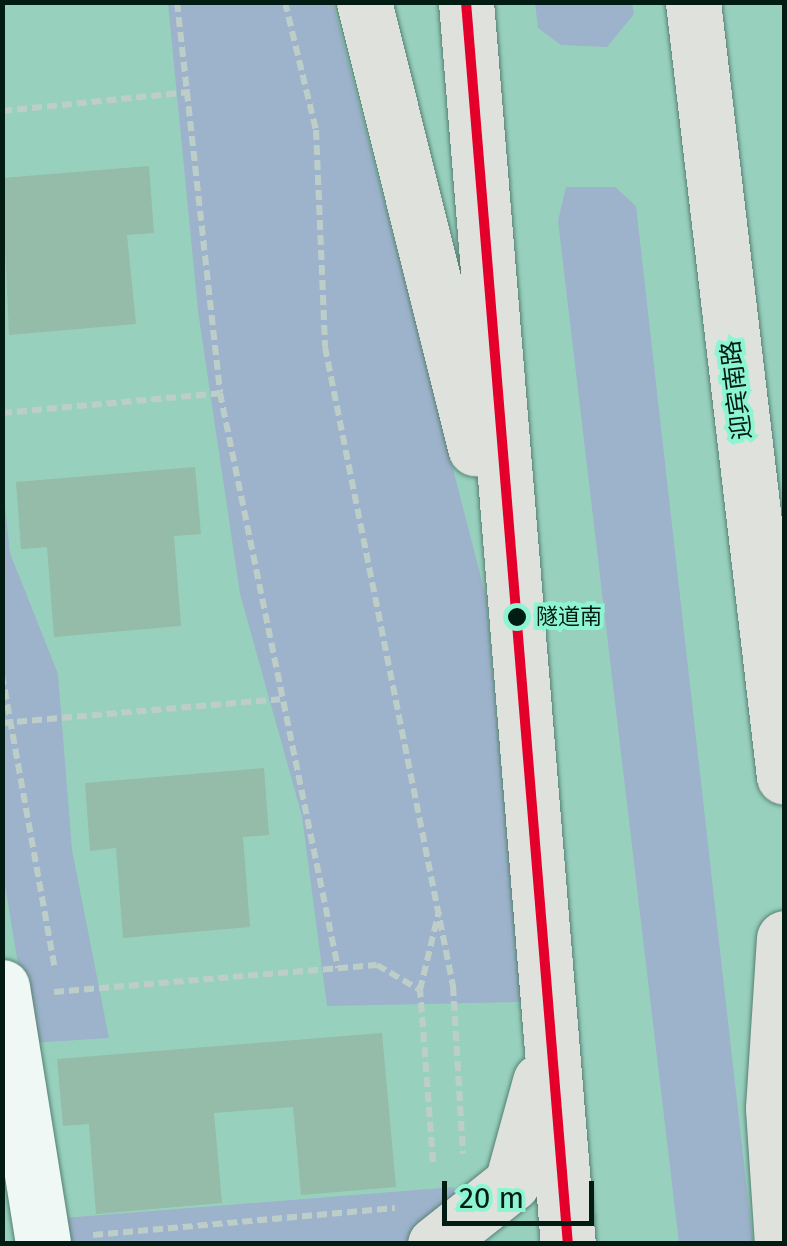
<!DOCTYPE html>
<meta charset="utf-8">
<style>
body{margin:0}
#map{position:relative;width:787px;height:1246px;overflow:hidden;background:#98d0be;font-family:"Fira Sans","Noto Sans SC",sans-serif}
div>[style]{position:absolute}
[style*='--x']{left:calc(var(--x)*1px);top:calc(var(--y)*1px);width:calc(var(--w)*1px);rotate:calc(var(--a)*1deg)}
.green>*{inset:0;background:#9db2cb}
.building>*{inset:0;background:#95bba9}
.path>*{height:6px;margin-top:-3px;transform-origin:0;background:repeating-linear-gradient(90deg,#bdcec9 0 10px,transparent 0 15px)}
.roads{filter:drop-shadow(0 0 2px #568175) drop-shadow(0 0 2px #568175)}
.minor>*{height:55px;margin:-27.5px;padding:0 27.5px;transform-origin:27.5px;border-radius:27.5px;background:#f0f8f5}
.major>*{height:55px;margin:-27.5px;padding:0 27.5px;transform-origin:27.5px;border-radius:27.5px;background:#dfe2dc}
.bus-1>*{height:10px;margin:-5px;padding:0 5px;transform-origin:5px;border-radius:5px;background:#e4002b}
.dots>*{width:28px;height:28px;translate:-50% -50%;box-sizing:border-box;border:5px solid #8ef5d3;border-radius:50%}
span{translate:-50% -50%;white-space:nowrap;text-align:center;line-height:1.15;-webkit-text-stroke:8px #8ef5d3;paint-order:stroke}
.bus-label{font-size:22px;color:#001c13}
.left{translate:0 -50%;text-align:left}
.street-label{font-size:25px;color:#001c13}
.frame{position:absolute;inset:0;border:5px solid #001c13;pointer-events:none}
.scale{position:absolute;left:442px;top:1181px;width:152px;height:45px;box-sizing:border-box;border:5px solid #001c13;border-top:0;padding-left:12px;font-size:30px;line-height:35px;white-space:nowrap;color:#001c13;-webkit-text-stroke:8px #8ef5d3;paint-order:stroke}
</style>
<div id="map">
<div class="green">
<div style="clip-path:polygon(168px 3px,333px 3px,486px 597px,522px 1002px,327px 1006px,302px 816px,240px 594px,198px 311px)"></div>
<div style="clip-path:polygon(535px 3px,632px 3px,634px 14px,607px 47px,561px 45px,538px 28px)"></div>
<div style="clip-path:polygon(566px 187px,615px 187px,636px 206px,753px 1243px,679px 1243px,558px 221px)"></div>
<div style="clip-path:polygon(2px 479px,10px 553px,58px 674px,72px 850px,109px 1038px,31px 1043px,3px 873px)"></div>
<div style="clip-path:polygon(454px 1187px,456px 1217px,412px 1244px,54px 1243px,51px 1219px)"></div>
</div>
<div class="building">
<div style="clip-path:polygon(149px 166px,154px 233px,127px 235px,136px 324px,9px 335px,2px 178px)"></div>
<div style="clip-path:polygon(195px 467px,201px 534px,174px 536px,181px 626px,54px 637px,47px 547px,21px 549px,16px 482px)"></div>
<div style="clip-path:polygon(264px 768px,269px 835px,243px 837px,250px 927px,123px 938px,116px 848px,90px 851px,85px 783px)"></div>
<div style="clip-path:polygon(382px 1033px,396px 1187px,301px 1195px,293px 1107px,214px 1113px,222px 1203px,96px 1214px,89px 1124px,63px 1126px,57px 1059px)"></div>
</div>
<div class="path">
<div style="--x:177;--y:2;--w:393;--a:83.7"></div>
<div style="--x:220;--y:393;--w:587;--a:78.4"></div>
<div style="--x:285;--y:2;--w:132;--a:76.4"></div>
<div style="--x:316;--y:130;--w:217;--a:87.6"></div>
<div style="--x:325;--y:347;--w:652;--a:78.67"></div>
<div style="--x:453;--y:986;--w:168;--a:86.6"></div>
<div style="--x:2;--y:111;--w:189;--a:-5.8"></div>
<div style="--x:2;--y:413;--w:219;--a:-5.2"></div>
<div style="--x:2;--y:675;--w:300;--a:79.8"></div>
<div style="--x:2;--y:723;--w:279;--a:-4.9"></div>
<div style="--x:54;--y:992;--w:324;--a:-4.8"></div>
<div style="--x:377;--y:965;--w:50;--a:30.2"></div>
<div style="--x:433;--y:1162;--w:172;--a:-94.3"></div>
<div style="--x:420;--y:990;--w:81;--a:-76.5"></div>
<div style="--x:93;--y:1235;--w:303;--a:-5.1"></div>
</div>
<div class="roads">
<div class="minor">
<div style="--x:2;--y:987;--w:260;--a:80.9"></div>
</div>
<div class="major">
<div style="--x:364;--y:2;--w:460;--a:76"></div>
<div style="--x:466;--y:2;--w:1246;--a:85.31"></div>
<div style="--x:693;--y:2;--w:780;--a:83.3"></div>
<div style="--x:435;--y:1244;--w:98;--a:-38.4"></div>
<div style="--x:512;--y:1183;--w:106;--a:-74.6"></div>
<div style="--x:782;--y:1244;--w:136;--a:-93.8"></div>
<div style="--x:773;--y:1108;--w:170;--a:-86.3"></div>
</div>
</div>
<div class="bus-1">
<div style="--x:466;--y:2;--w:1246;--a:85.31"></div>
</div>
<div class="dots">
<div style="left:517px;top:617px;background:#001c13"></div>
</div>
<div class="bus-label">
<span class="left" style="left:536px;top:617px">隧道南</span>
</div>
<div class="street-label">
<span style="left:737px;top:390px;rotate:-97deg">迎宾南路</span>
</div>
<div class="frame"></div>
<div class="scale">20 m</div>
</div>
